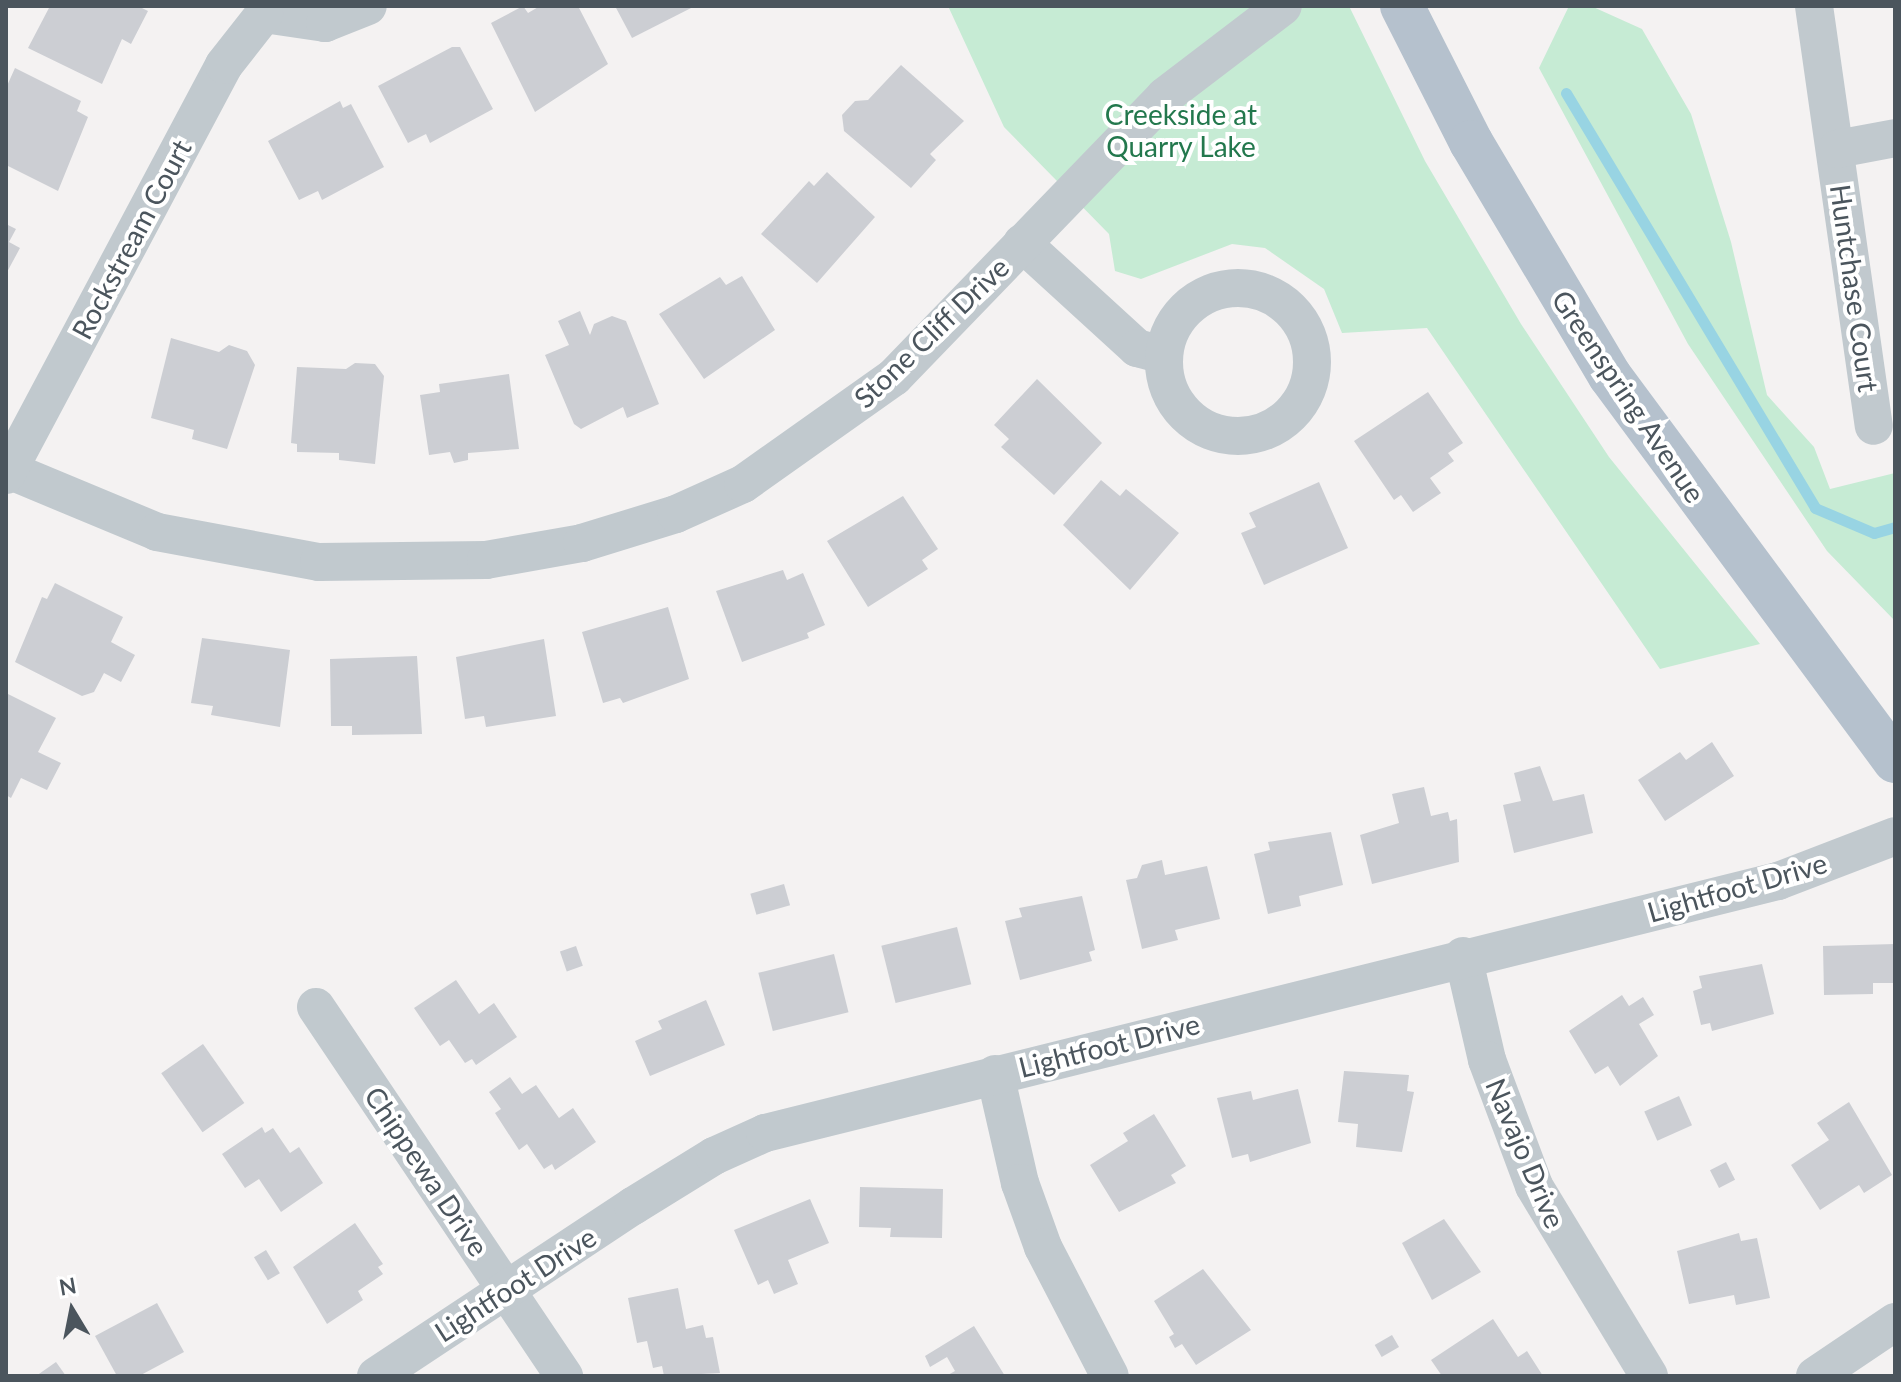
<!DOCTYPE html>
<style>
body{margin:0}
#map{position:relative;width:1901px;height:1382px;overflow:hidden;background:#f4f2f2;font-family:Lato,sans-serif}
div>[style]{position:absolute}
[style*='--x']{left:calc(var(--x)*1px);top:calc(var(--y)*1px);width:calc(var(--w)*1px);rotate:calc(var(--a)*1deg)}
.green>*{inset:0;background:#c6ebd4}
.stream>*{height:11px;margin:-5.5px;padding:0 5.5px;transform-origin:5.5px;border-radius:5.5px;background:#98d4e3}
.building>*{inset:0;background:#ccced3;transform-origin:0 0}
.minor>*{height:38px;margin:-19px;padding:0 19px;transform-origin:19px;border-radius:19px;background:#c1c9ce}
.minor>.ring{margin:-19px;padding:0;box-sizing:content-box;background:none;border:38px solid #c1c9ce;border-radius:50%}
.major>*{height:44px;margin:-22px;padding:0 22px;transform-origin:22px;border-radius:22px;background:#b5c1cd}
span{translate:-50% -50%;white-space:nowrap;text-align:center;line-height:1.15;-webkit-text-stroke:8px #fff;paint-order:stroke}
.park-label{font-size:28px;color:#23784d}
.street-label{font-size:28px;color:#4b555d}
.frame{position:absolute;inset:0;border:8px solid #4b555d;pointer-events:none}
.north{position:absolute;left:32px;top:1270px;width:80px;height:80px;-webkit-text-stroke:6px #fff;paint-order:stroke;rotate:350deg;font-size:22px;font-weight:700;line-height:32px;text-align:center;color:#4b555d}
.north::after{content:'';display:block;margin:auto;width:28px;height:36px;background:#4b555d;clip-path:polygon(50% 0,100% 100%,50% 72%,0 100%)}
</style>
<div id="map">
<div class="green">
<div style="clip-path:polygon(948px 6px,1349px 6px,1425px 161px,1521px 324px,1609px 457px,1760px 644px,1660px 669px,1427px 328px,1342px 333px,1324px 289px,1265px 248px,1232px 244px,1141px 279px,1115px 271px,1109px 234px,1004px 127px)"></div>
<div style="clip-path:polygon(1569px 6px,1591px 6px,1642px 29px,1691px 114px,1731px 242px,1767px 395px,1814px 447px,1830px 489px,1895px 473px,1895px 621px,1827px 551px,1688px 344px,1539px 68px)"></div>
</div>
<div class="stream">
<div style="--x:1566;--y:93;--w:484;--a:59"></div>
<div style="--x:1815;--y:508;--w:64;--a:23"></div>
<div style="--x:1874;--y:533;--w:22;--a:-16"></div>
</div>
<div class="building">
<div style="clip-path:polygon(50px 6px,138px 6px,148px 11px,131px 44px,122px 39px,102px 84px,28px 48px)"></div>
<div style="clip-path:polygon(523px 6px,528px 13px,540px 6px,578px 6px,608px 64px,535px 112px,491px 23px)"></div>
<div style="clip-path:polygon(615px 6px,695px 6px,632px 38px)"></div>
<div style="clip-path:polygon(452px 47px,460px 47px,493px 109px,430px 143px,426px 134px,408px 143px,378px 86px)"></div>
<div style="clip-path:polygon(901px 65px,964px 121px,930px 154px,936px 160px,911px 188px,844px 131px,842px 115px,855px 101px,868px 100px)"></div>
<div style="clip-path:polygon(15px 68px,81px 101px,77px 111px,88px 117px,58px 191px,6px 165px,6px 88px)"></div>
<div style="clip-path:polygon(340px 101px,343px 108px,351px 104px,384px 167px,322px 200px,318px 191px,299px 200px,268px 141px)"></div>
<div style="clip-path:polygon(827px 172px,875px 217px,817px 283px,761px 234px,809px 181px,814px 186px)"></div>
<div style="clip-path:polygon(6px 224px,16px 229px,9px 242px,20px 248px,6px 274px)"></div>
<div style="clip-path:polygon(742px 276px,775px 330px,704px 379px,659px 314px,720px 277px,726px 285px)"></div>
<div style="clip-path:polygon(580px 311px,590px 335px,594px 324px,612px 316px,626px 321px,659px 404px,627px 418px,623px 407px,581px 429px,574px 424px,545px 355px,569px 345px,558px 321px)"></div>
<div style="clip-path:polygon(171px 338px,219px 352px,229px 345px,247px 351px,255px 365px,227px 449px,192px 439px,194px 430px,151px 418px)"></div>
<div style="clip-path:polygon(355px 363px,375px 364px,384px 376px,375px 464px,339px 460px,339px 453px,297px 452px,297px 444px,291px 443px,297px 367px,346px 369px)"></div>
<div style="clip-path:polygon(509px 374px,519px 449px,468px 453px,468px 460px,454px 463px,450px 452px,429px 455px,420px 395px,440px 392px,439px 384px)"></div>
<div style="clip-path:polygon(1037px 379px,1102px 443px,1054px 495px,1001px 447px,1009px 439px,994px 425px)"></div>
<div style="clip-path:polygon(1428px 392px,1463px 443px,1448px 453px,1454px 461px,1430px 478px,1441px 493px,1413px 512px,1401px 495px,1394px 500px,1354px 441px)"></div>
<div style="clip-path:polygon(1101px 480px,1120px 496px,1126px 489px,1179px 533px,1130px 590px,1063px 525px)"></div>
<div style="clip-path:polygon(1319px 482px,1348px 548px,1264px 585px,1241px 533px,1256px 527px,1249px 513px)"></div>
<div style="clip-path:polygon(903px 496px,938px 549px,922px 560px,928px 569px,868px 607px,827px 541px)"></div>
<div style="clip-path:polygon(783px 570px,787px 580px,803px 573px,825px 625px,807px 633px,809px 638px,742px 662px,716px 591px)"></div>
<div style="clip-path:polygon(55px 583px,123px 617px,111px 642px,135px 655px,121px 682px,104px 673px,94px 692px,82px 696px,15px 662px,42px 597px,47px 599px)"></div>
<div style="clip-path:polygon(668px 607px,689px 679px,623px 703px,620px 698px,603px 703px,582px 632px)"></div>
<div style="clip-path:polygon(202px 638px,290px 650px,280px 727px,211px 715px,213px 706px,191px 703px)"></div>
<div style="clip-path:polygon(544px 639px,556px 716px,486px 727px,484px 716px,465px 719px,456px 657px)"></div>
<div style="clip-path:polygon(417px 656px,422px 734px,352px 735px,352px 726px,331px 726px,330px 659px)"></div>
<div style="clip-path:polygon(6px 693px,56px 718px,38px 752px,61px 763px,47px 790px,21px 778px,11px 798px,6px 795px)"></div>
<div style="clip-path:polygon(1712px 742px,1734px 776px,1665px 821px,1638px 780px,1680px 752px,1686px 760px)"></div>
<div style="clip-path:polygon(1540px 766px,1553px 801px,1584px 794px,1593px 833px,1514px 853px,1503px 805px,1521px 801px,1514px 773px)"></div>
<div style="clip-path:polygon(1424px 787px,1431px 816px,1448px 812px,1450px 821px,1457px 819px,1459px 862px,1372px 884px,1360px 835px,1399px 823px,1392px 794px)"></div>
<div style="clip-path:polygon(1331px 832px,1343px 885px,1299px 896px,1301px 906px,1268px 914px,1254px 854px,1270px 850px,1268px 842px)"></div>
<div style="clip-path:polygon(1162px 860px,1165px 875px,1207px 866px,1220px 919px,1175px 930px,1178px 940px,1142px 949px,1126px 880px,1137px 878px,1142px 865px)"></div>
<div style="left:784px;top:884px;width:22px;height:35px;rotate:74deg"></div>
<div style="clip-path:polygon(1082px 896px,1095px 950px,1089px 952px,1092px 961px,1020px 980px,1005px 921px,1022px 917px,1019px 908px)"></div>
<div style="left:957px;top:927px;width:59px;height:78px;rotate:76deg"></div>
<div style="clip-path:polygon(1895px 944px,1895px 983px,1873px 983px,1873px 994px,1824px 995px,1823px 946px)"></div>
<div style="left:576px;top:946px;width:21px;height:17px;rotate:71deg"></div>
<div style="left:834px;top:954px;width:60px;height:78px;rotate:76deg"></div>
<div style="clip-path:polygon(1762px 964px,1774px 1014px,1712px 1031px,1710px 1023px,1701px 1025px,1693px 991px,1702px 988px,1699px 976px)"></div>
<div style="clip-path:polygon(456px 980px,479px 1014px,494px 1003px,517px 1037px,476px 1065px,472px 1059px,465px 1063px,449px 1040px,440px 1046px,414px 1008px)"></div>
<div style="clip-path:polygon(1622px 995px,1629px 1006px,1643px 997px,1654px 1015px,1639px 1024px,1658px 1056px,1620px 1086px,1608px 1066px,1595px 1074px,1569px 1031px)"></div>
<div style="clip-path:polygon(706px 1000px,725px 1045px,650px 1076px,635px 1041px,662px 1029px,658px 1021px)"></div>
<div style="left:203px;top:1044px;width:72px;height:51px;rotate:55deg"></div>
<div style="clip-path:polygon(1344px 1071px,1409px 1075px,1407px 1091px,1414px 1092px,1402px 1152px,1356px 1147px,1358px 1124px,1338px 1122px)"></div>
<div style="clip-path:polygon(510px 1077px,522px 1094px,536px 1085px,559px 1118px,573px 1108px,596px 1142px,555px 1170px,552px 1164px,544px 1169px,527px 1144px,519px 1150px,495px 1113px,501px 1109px,489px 1092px)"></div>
<div style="clip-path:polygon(1298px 1089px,1311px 1143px,1250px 1162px,1248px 1154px,1232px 1158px,1217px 1098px,1251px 1091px,1253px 1100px)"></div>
<div style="left:1679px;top:1096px;width:32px;height:38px;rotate:66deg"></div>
<div style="clip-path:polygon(1849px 1102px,1892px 1175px,1864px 1193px,1859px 1185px,1820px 1210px,1791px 1165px,1829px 1140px,1817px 1123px)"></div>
<div style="clip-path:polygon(1154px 1114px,1186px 1166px,1171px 1175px,1176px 1183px,1119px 1212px,1090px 1165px,1128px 1141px,1123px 1133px)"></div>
<div style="clip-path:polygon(262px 1127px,265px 1133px,273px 1128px,290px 1153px,299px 1147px,323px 1183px,281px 1212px,259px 1179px,245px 1188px,222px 1154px)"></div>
<div style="left:1726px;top:1162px;width:20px;height:18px;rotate:63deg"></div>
<div style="clip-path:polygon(860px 1187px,943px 1189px,942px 1238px,890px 1237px,891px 1228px,859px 1227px)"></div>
<div style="clip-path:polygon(810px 1199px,829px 1243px,788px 1260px,798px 1284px,774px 1294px,768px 1280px,758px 1285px,734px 1230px)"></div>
<div style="clip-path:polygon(1444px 1219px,1481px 1272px,1432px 1300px,1402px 1243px)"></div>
<div style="clip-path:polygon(355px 1223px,383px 1264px,378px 1267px,383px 1274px,358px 1291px,363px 1300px,327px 1324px,293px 1267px)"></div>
<div style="clip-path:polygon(1739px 1233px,1741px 1241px,1757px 1238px,1770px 1298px,1736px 1305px,1734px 1295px,1689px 1304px,1677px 1251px)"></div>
<div style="left:266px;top:1250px;width:27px;height:14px;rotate:59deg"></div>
<div style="clip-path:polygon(1203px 1269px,1251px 1330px,1196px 1365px,1182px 1344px,1175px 1348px,1169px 1337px,1174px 1334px,1154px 1301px)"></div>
<div style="clip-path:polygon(678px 1288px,686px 1329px,703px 1325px,706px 1338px,713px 1337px,720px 1373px,664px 1376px,662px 1366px,653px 1368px,647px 1341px,637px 1343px,628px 1298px)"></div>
<div style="clip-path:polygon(157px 1303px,184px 1352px,139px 1376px,117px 1376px,95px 1336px)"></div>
<div style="clip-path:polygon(1493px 1319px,1518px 1357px,1527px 1351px,1543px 1376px,1442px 1376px,1431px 1360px)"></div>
<div style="clip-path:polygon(974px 1326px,1005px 1376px,946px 1376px,955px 1371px,947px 1357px,930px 1367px,925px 1356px)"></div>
<div style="left:1392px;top:1335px;width:14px;height:20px;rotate:60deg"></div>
<div style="clip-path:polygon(56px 1362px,66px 1376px,36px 1376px)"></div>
</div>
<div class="minor">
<div style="--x:1814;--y:6;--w:424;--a:81.9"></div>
<div style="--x:264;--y:14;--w:62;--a:8.4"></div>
<div style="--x:325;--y:23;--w:46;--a:-21.6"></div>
<div style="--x:1837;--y:149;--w:59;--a:-10.7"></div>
<div style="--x:1022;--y:243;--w:156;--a:42.4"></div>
<div style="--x:1137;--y:348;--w:28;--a:15"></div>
<div class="ring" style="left:1164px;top:288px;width:110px;height:110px"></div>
<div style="--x:6;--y:469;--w:164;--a:22.6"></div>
<div style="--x:157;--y:532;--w:165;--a:10.5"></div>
<div style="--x:319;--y:562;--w:167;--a:-0.7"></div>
<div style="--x:486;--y:560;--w:97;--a:-10"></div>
<div style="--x:582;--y:543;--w:98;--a:-17.1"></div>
<div style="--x:676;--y:514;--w:73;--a:-24.1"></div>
<div style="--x:743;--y:484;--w:185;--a:-35.3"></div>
<div style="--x:894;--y:377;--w:390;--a:-46"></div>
<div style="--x:1165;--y:96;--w:148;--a:-37.3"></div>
<div style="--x:6;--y:475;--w:464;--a:-62"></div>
<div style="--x:224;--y:65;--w:65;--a:-51.9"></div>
<div style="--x:1463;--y:956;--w:107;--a:77"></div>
<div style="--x:1487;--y:1060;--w:134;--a:69.5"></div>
<div style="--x:1534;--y:1186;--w:222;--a:58.8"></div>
<div style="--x:316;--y:1007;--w:445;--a:56.1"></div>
<div style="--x:995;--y:1074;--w:112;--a:77.1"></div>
<div style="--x:1020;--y:1183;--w:68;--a:70.2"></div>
<div style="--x:1043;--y:1247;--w:145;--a:62.6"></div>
<div style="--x:376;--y:1376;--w:308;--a:-33.5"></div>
<div style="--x:633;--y:1206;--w:95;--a:-31.7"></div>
<div style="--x:714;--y:1156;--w:56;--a:-24.3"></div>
<div style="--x:765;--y:1133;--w:1044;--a:-13.97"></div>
<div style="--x:1778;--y:881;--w:125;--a:-21"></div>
<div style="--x:1815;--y:1376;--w:97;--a:-34"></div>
</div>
<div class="major">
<div style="--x:1402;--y:6;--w:153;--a:63.1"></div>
<div style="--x:1471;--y:142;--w:272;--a:59.3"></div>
<div style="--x:1610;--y:376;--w:479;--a:53.5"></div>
</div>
<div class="park-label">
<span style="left:1181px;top:130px">Creekside at<br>Quarry Lake</span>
</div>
<div class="street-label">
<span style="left:131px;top:239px;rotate:-62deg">Rockstream Court</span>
<span style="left:1855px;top:288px;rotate:82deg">Huntchase Court</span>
<span style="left:931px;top:332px;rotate:-44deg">Stone Cliff Drive</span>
<span style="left:1629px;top:396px;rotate:56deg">Greenspring Avenue</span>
<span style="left:1737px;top:887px;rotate:-16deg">Lightfoot Drive</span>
<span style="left:1109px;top:1045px;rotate:-14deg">Lightfoot Drive</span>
<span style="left:1526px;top:1153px;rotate:67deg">Navajo Drive</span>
<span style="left:427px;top:1171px;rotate:56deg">Chippewa Drive</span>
<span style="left:515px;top:1284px;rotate:-33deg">Lightfoot Drive</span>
</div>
<div class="frame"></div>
<div class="north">N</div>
</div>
